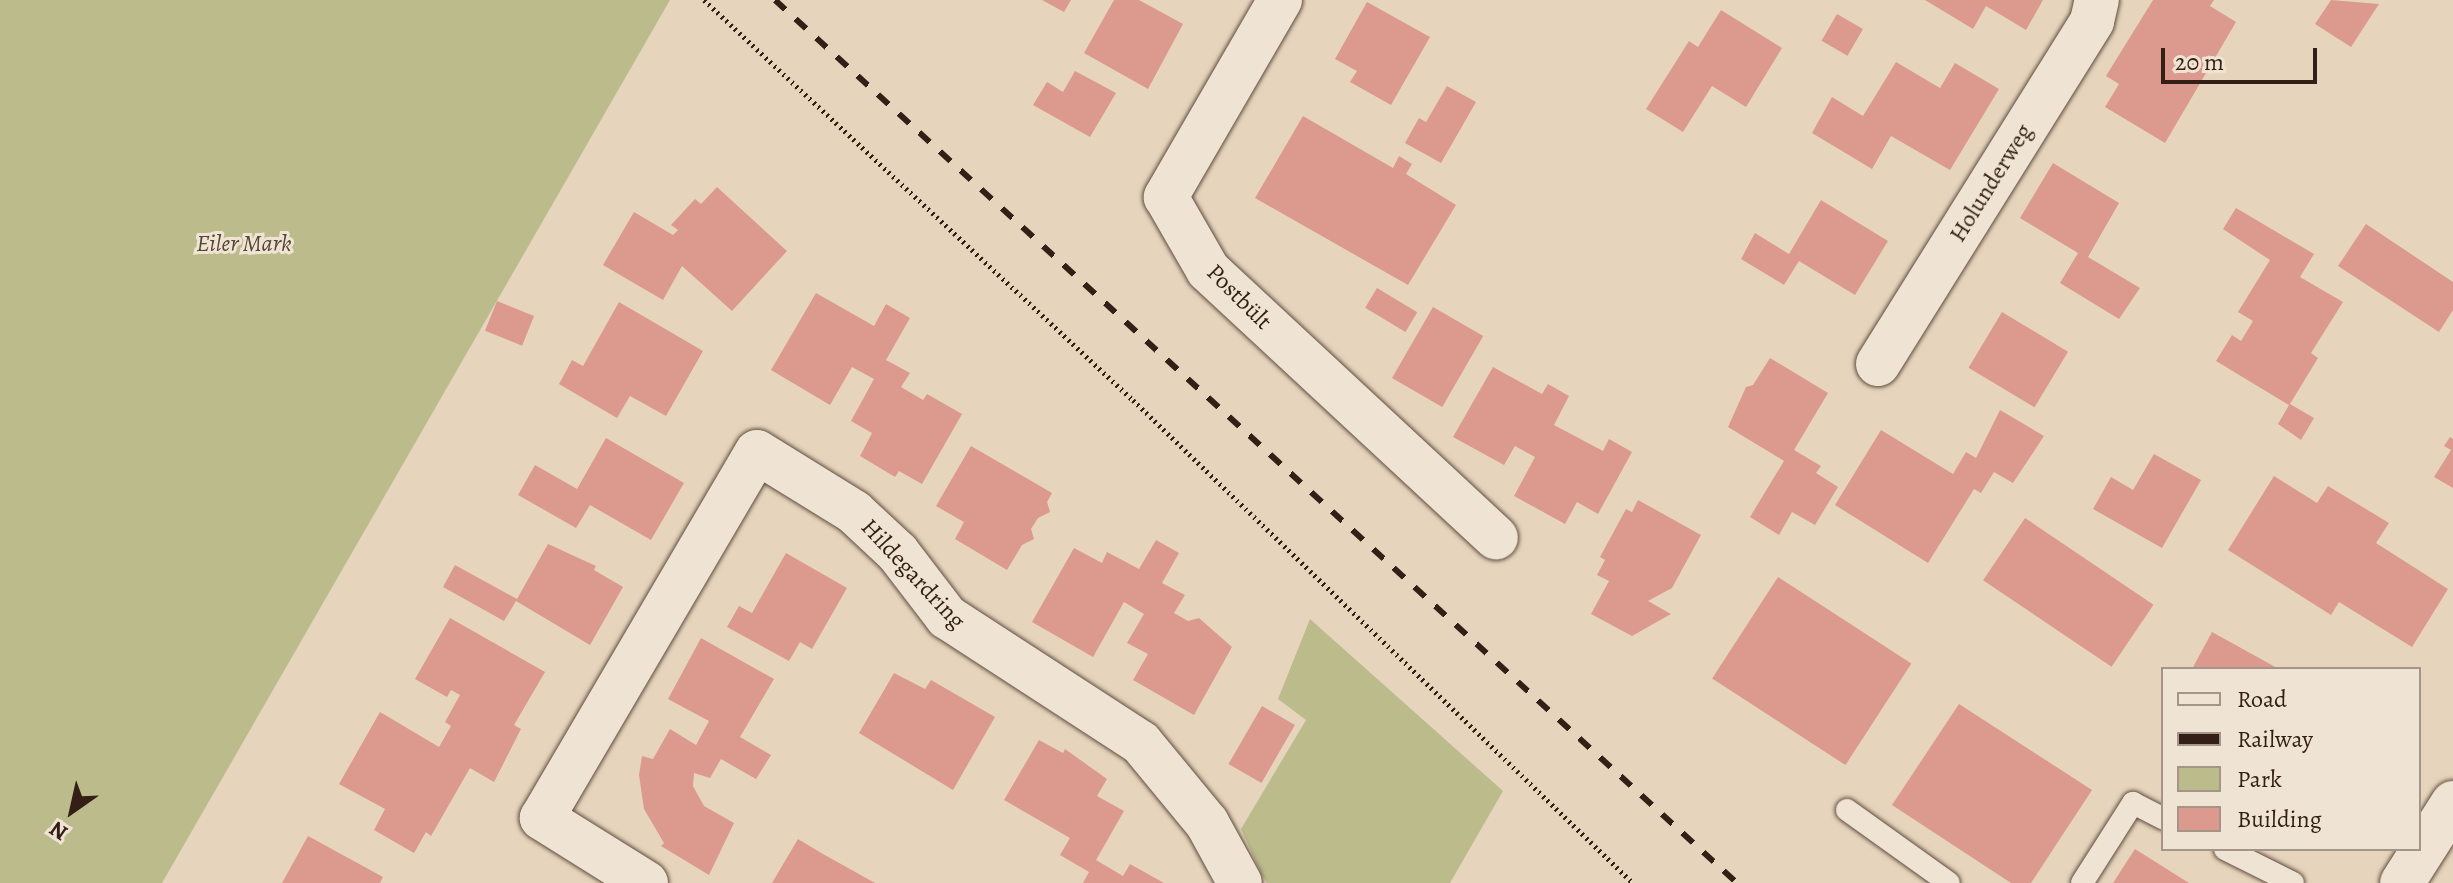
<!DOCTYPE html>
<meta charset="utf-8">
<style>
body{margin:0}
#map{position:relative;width:2453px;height:883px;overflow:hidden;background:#e6d5bc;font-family:Alegreya,serif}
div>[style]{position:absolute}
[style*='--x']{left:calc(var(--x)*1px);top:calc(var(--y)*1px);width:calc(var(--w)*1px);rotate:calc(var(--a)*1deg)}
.green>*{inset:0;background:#bcbb8c}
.building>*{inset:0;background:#db9a8d;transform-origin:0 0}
.path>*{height:5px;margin-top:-2.5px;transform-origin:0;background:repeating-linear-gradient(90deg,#341f17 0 2px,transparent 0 6px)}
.roads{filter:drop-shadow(0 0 2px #604c40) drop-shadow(0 0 2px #604c40)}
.lane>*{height:22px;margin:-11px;padding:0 11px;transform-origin:11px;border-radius:11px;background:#efe4d3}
.street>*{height:44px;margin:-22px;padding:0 22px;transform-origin:22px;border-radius:22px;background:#efe4d3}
.secondary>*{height:44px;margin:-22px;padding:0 22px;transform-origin:22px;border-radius:22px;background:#efe4d3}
.rail>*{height:6px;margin-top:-3px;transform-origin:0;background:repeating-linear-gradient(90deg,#341f17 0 14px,transparent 0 28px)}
span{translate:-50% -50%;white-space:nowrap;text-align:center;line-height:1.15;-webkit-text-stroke:6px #efe4d3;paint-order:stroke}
.street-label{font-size:24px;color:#341f17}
.park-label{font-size:24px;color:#564634;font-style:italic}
.legend{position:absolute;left:2161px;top:667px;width:260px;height:184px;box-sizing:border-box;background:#efe4d3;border:2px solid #a49588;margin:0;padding:10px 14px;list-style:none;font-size:24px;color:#341f17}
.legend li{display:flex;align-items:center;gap:16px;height:40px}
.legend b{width:40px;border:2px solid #a49588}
.north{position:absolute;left:32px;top:771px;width:80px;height:80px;-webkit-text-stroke:6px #efe4d3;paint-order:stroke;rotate:214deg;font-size:22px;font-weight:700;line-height:32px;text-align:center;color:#341f17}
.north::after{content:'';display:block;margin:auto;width:28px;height:36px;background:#341f17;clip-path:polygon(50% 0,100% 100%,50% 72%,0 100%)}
.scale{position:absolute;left:2161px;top:48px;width:156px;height:36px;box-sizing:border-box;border:4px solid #341f17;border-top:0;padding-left:10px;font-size:24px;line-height:28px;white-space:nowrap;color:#341f17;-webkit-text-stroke:6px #efe4d3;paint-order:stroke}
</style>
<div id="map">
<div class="green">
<div style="clip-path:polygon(0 0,670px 0,162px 883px,0 883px)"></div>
<div style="clip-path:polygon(1310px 619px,1503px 791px,1450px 883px,1267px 883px,1262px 875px,1241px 829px,1306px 720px,1278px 699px)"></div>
</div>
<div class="building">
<div style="clip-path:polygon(1042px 0,1071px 0,1064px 12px)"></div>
<div style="clip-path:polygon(1114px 0,1139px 0,1183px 24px,1148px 89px,1084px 53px)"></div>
<div style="clip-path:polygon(1925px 0,2043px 0,2026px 30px,1986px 6px,1973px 29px)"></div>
<div style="clip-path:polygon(2153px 0,2214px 0,2210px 6px,2236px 22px,2165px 143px,2105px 107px,2119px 84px,2106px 76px)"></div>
<div style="clip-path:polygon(2331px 0,2379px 4px,2351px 47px,2315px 24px)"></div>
<div style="clip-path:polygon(1367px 2px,1430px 37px,1391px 105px,1350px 82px,1357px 71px,1335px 59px)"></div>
<div style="clip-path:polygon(1721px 10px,1782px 48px,1746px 107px,1712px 86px,1683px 132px,1646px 109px,1689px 41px,1698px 47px)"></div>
<div style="left:1837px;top:14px;width:30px;height:31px;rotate:30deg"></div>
<div style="clip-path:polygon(1896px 62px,1940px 88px,1955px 63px,1999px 89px,1950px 170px,1891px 136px,1872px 169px,1812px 133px,1832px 97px,1863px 116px)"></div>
<div style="clip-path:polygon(1075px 71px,1116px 93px,1090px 137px,1033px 105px,1047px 82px,1063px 92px)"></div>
<div style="clip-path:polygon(1447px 86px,1476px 102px,1441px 163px,1405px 143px,1419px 118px,1426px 122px)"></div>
<div style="clip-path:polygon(1303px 116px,1393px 168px,1399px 156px,1412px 164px,1406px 174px,1456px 205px,1408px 285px,1255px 198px)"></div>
<div style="clip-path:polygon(2053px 163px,2119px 203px,2088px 257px,2140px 288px,2119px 319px,2060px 283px,2078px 253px,2020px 218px)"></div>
<div style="clip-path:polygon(717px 187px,787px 251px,732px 311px,682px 266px,663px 300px,603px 265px,634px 212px,673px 235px,678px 230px,671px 225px,695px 199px,701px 204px)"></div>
<div style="clip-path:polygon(1821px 200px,1888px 241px,1855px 295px,1799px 261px,1784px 285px,1741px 259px,1755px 233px,1789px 254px)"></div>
<div style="clip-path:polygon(2236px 208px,2314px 254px,2300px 277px,2343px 302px,2311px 353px,2318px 358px,2290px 404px,2314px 418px,2301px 440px,2278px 424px,2289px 405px,2216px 361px,2232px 335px,2241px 341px,2253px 321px,2238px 312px,2270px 260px,2223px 229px)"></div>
<div style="clip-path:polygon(2366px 224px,2453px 282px,2453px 310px,2439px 332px,2338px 266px)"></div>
<div style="left:1377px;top:288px;width:47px;height:23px;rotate:31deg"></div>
<div style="clip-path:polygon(816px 293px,874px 326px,886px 304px,910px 318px,886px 360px,910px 373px,901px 387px,923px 400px,927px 394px,962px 414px,922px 484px,899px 471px,895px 477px,860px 456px,872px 433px,851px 421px,874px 379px,852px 367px,830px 405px,771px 370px)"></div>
<div style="left:497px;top:301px;width:40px;height:32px;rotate:22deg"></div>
<div style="clip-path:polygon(619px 302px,703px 351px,666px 416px,630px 396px,617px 418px,559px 384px,572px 360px,583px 366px)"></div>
<div style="left:1433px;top:307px;width:58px;height:82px;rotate:30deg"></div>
<div style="left:2002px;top:312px;width:77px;height:65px;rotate:31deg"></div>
<div style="clip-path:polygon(1770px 358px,1828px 393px,1794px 450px,1821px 466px,1816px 473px,1838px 487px,1815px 525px,1792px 512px,1779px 535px,1750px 517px,1784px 461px,1728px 427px,1746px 387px,1753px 385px)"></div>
<div style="clip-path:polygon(1493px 367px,1542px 394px,1548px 384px,1569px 396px,1554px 425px,1603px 451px,1609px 439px,1632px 452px,1598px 514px,1577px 502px,1565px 524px,1514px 496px,1535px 457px,1515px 446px,1504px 465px,1453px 437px)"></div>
<div style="clip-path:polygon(2000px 410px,2044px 436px,2013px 483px,1994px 472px,1981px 493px,1974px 489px,1928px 563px,1835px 505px,1881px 430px,1953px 474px,1966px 452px,1976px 458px)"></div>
<div style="clip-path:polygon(2450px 437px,2453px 439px,2453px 488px,2434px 477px,2451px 450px,2444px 446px)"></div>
<div style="clip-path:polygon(606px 438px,684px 483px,651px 540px,590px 505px,576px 528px,518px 495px,535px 465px,577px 489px)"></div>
<div style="clip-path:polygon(971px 446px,1052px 493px,1047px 502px,1050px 512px,1038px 518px,1031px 529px,1034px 539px,1022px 545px,1007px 570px,955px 539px,964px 522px,936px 506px)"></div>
<div style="clip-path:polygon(2154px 454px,2201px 480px,2162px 548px,2093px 509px,2111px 477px,2133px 490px)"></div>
<div style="clip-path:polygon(2274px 476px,2317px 503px,2328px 486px,2389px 523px,2376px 543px,2448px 589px,2412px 647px,2339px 602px,2331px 615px,2228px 550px)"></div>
<div style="clip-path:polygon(1638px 500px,1701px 535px,1672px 588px,1648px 601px,1671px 614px,1632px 636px,1591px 614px,1609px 581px,1597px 575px,1605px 560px,1600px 557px,1626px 509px,1632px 512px)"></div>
<div style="left:2025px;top:518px;width:155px;height:75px;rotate:34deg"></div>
<div style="clip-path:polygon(1156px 540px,1179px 553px,1162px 583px,1185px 595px,1174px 613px,1188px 621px,1199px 618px,1232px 647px,1194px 715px,1133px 680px,1148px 654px,1127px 643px,1144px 614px,1124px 602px,1093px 657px,1032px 622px,1074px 548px,1102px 563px,1107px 552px,1139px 569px)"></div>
<div style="clip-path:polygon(548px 544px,596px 566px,594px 570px,623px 587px,590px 645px,516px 601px,504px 621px,443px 587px,455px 565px,517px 599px)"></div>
<div style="clip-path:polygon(786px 553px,847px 588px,812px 649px,800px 642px,789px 661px,727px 627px,739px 606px,752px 613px)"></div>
<div style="left:1778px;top:577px;width:159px;height:121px;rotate:33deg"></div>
<div style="clip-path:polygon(450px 618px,545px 672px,514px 725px,521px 729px,494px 782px,470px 768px,431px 836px,426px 832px,414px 853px,374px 830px,385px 809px,339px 784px,380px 712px,439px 747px,451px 726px,445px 722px,460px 695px,451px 690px,447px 697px,415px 679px)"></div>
<div style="clip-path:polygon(2212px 632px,2279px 669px,2192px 669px)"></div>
<div style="clip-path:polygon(701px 638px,774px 679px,740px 737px,771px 755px,756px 779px,721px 759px,710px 778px,694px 773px,693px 786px,704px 806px,734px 823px,709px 875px,661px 846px,664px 843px,644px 809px,639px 775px,642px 756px,653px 759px,670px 729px,696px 745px,709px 721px,668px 699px)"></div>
<div style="clip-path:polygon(894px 673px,925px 689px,931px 680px,995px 717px,953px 790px,859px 733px)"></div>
<div style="clip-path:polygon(1959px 704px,2092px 790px,2031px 883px,2011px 883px,1892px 805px)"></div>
<div style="left:1262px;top:706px;width:38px;height:67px;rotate:30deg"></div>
<div style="clip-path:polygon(1039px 740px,1063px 753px,1065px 749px,1107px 779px,1097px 796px,1124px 811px,1096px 860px,1123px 876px,1130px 864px,1164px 883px,1083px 883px,1089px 872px,1060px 855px,1070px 838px,1004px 800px)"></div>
<div style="clip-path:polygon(308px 836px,383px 877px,380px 883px,282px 883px)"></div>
<div style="clip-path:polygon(798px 839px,823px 854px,875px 883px,772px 883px)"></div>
<div style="clip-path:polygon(2135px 849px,2189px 883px,2113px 883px)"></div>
</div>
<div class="path">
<div style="--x:704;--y:0;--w:587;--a:43"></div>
<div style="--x:1133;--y:400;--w:695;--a:44.01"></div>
</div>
<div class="roads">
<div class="lane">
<div style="--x:1847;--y:810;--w:125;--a:35.6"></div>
<div style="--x:2225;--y:849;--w:76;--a:26.6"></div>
<div style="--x:2082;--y:883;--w:95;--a:-57.5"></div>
<div style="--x:2133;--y:803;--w:34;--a:27"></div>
</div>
<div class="street">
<div style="--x:1280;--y:0;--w:228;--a:120.1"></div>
<div style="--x:1166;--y:197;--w:84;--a:60.1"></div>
<div style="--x:1208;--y:270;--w:393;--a:42.9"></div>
<div style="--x:1878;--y:364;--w:404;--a:-58"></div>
<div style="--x:2092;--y:21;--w:22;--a:-77"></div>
<div style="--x:646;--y:883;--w:123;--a:-148"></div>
<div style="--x:542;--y:818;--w:424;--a:-59.6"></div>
<div style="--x:757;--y:452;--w:114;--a:31.7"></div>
<div style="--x:854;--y:512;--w:60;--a:43"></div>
<div style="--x:898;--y:553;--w:81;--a:52.6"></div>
<div style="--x:947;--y:617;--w:231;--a:33"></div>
<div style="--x:1141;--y:743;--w:104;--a:50.5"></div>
<div style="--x:1207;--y:823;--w:68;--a:61.2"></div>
</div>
<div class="secondary">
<div style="--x:2402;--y:883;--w:95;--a:-57.5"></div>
</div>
</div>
<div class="rail">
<div style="--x:775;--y:0;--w:1306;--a:42.55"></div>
</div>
<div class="street-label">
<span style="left:1991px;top:183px;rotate:-58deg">Holunderweg</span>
<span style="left:1239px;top:297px;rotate:45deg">Postbült</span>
<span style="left:913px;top:574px;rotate:47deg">Hildegardring</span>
</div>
<div class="park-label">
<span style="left:244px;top:244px">Eiler Mark</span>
</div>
<ul class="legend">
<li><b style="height:10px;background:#efe4d3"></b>Road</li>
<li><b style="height:10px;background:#341f17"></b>Railway</li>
<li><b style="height:22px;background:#bcbb8c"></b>Park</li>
<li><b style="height:22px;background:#db9a8d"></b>Building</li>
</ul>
<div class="north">N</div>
<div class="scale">20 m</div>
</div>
